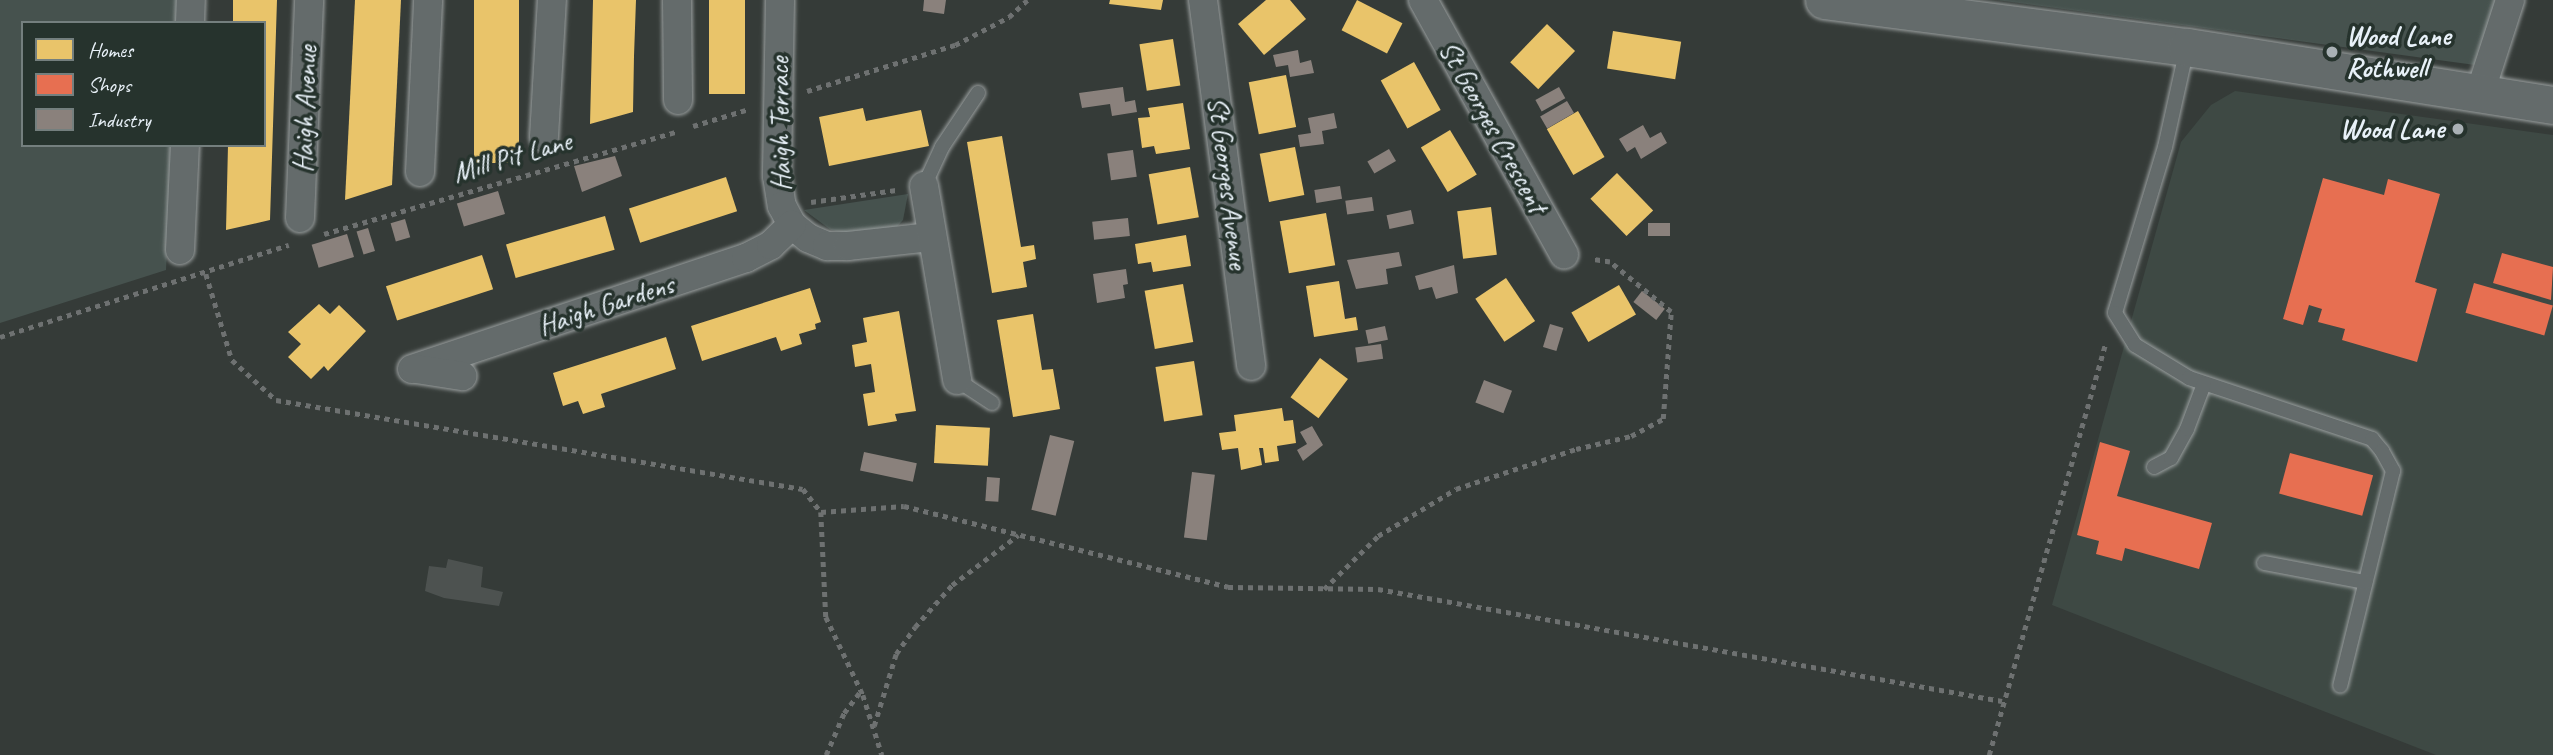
<!DOCTYPE html>
<style>
body{margin:0}
#map{position:relative;width:2553px;height:755px;overflow:hidden;background:#353b38;font-family:Caveat,sans-serif}
div>[style]{position:absolute}
[style*='--x']{left:calc(var(--x)*1px);top:calc(var(--y)*1px);width:calc(var(--w)*1px);rotate:calc(var(--a)*1deg)}
.built>*{inset:0;background:#3e4944}
.green>*{inset:0;background:#46524e}
.homes>*{inset:0;background:#e9c46a;transform-origin:0 0}
.shops>*{inset:0;background:#e76f51;transform-origin:0 0}
.industry>*{inset:0;background:#8a817c;transform-origin:0 0}
.building>*{inset:0;background:#4d5250}
.path>*{height:4.5px;margin-top:-2.25px;transform-origin:0;background:repeating-linear-gradient(90deg,#6e7171 0 5px,transparent 0 10px)}
.roads{filter:drop-shadow(0 0 2px #9a9f9f) drop-shadow(0 0 2px #9a9f9f)}
.service>*{height:14px;margin:-7px;padding:0 7px;transform-origin:7px;border-radius:7px;background:#646b6b}
.minor>*{height:28px;margin:-14px;padding:0 14px;transform-origin:14px;border-radius:14px;background:#646b6b}
.tertiary>*{height:37px;margin:-18.5px;padding:0 18.5px;transform-origin:18.5px;border-radius:18.5px;background:#646b6b}
.dots>*{width:19px;height:19px;translate:-50% -50%;box-sizing:border-box;border:4px solid #26332d;border-radius:50%}
span{translate:-50% -50%;white-space:nowrap;text-align:center;line-height:1.15;-webkit-text-stroke:7px #26332d;paint-order:stroke}
.poi-label{font-size:28px;color:#e8f1f8;font-weight:700}
.left{translate:0 -50%;text-align:left}
.right{translate:-100% -50%;text-align:right}
.street-label{font-size:28px;color:#e8f1f8}
.legend{position:absolute;left:21px;top:21px;width:245px;height:126px;box-sizing:border-box;background:#26332d;border:2px solid #747f7e;margin:0;padding:9px 12px;list-style:none;font-size:21px;color:#e8f1f8}
.legend li{display:flex;align-items:center;gap:14px;height:35px}
.legend b{width:35px;border:2px solid #747f7e}
</style>
<div id="map">
<div class="built">
<div style="clip-path:polygon(2235px 91px,2553px 135px,2553px 755px,2436px 755px,2052px 605px,2181px 142px,2211px 105px)"></div>
</div>
<div class="green">
<div style="clip-path:polygon(0 0,178px 0,177px 23px,23px 23px,23px 145px,172px 145px,166px 270px,0 323px)"></div>
<div style="clip-path:polygon(1997px 0,2497px 0,2475px 65px)"></div>
<div style="clip-path:polygon(908px 194px,903px 220px,893px 231px,847px 233px,831px 230px,804px 210px)"></div>
</div>
<div class="homes">
<div style="clip-path:polygon(233px 0,277px 0,270px 220px,226px 230px,228px 145px,264px 145px,264px 23px,233px 23px)"></div>
<div style="clip-path:polygon(355px 0,401px 0,397px 84px,392px 185px,345px 200px)"></div>
<div style="left:474px;top:0;width:45px;height:163px"></div>
<div style="clip-path:polygon(593px 0,636px 0,634px 56px,633px 112px,590px 124px)"></div>
<div style="left:709px;top:0;width:36px;height:94px"></div>
<div style="clip-path:polygon(1110px 0,1163px 0,1161px 10px,1109px 4px)"></div>
<div style="clip-path:polygon(1266px 0,1290px 0,1306px 19px,1264px 55px,1238px 24px)"></div>
<div style="left:1357px;top:0;width:51px;height:34px;rotate:27deg"></div>
<div style="left:1547px;top:24px;width:39px;height:53px;rotate:44deg"></div>
<div style="left:1613px;top:31px;width:69px;height:38px;rotate:9deg"></div>
<div style="left:1173px;top:39px;width:47px;height:34px;rotate:81deg"></div>
<div style="left:1414px;top:62px;width:55px;height:38px;rotate:61deg"></div>
<div style="left:1286px;top:75px;width:53px;height:38px;rotate:79deg"></div>
<div style="clip-path:polygon(1183px 103px,1190px 149px,1156px 154px,1154px 146px,1142px 148px,1138px 118px,1150px 117px,1148px 108px)"></div>
<div style="clip-path:polygon(863px 108px,866px 121px,921px 110px,929px 146px,829px 166px,819px 117px)"></div>
<div style="left:1578px;top:111px;width:53px;height:36px;rotate:60deg"></div>
<div style="left:1450px;top:130px;width:52px;height:34px;rotate:59deg"></div>
<div style="clip-path:polygon(1002px 136px,1021px 247px,1034px 245px,1036px 259px,1023px 262px,1027px 287px,992px 293px,967px 142px)"></div>
<div style="left:1295px;top:147px;width:49px;height:36px;rotate:79deg"></div>
<div style="left:1190px;top:167px;width:51px;height:42px;rotate:80deg"></div>
<div style="left:1617px;top:173px;width:52px;height:37px;rotate:46deg"></div>
<div style="left:726px;top:177px;width:36px;height:102px;rotate:72deg"></div>
<div style="left:1491px;top:207px;width:48px;height:34px;rotate:83deg"></div>
<div style="left:1326px;top:213px;width:53px;height:47px;rotate:80deg"></div>
<div style="left:605px;top:216px;width:35px;height:103px;rotate:74deg"></div>
<div style="clip-path:polygon(1186px 235px,1191px 266px,1153px 272px,1151px 262px,1138px 264px,1135px 244px)"></div>
<div style="left:482px;top:255px;width:36px;height:101px;rotate:72deg"></div>
<div style="left:1506px;top:278px;width:52px;height:37px;rotate:56deg"></div>
<div style="clip-path:polygon(1339px 281px,1345px 319px,1356px 317px,1358px 330px,1314px 337px,1306px 286px)"></div>
<div style="left:1183px;top:284px;width:59px;height:39px;rotate:80deg"></div>
<div style="left:1619px;top:285px;width:34px;height:55px;rotate:60deg"></div>
<div style="clip-path:polygon(810px 288px,821px 322px,815px 324px,816px 329px,799px 334px,802px 344px,781px 351px,776px 337px,702px 361px,691px 326px)"></div>
<div style="clip-path:polygon(319px 304px,330px 314px,339px 305px,366px 331px,328px 371px,324px 366px,311px 379px,288px 357px,301px 344px,288px 332px)"></div>
<div style="clip-path:polygon(899px 311px,916px 411px,895px 414px,897px 421px,868px 426px,863px 394px,875px 392px,871px 364px,855px 367px,852px 345px,867px 342px,863px 318px)"></div>
<div style="clip-path:polygon(1033px 314px,1042px 370px,1053px 369px,1060px 409px,1013px 417px,997px 320px)"></div>
<div style="clip-path:polygon(666px 337px,676px 369px,601px 394px,605px 407px,583px 414px,578px 401px,563px 406px,553px 373px)"></div>
<div style="left:1320px;top:358px;width:35px;height:49px;rotate:37deg"></div>
<div style="left:1194px;top:361px;width:55px;height:39px;rotate:81deg"></div>
<div style="clip-path:polygon(1282px 408px,1284px 421px,1293px 420px,1296px 443px,1277px 446px,1279px 461px,1265px 463px,1263px 448px,1259px 448px,1262px 465px,1241px 470px,1238px 448px,1222px 450px,1219px 433px,1236px 431px,1234px 415px)"></div>
<div style="left:936px;top:425px;width:54px;height:38px;rotate:3deg"></div>
</div>
<div class="shops">
<div style="clip-path:polygon(2323px 178px,2384px 195px,2388px 179px,2440px 194px,2415px 282px,2437px 289px,2417px 362px,2342px 340px,2345px 329px,2318px 322px,2322px 309px,2309px 305px,2303px 325px,2283px 319px)"></div>
<div style="clip-path:polygon(2502px 253px,2553px 267px,2551px 300px,2493px 283px)"></div>
<div style="left:2474px;top:283px;width:82px;height:31px;rotate:16deg"></div>
<div style="clip-path:polygon(2100px 442px,2130px 451px,2117px 496px,2212px 523px,2199px 569px,2125px 548px,2122px 561px,2096px 554px,2099px 541px,2077px 535px)"></div>
<div style="left:2290px;top:453px;width:86px;height:42px;rotate:15deg"></div>
</div>
<div class="industry">
<div style="clip-path:polygon(924px 0,946px 0,944px 14px,923px 11px)"></div>
<div style="clip-path:polygon(1298px 50px,1300px 63px,1311px 60px,1314px 73px,1290px 77px,1288px 65px,1276px 67px,1273px 55px)"></div>
<div style="clip-path:polygon(1123px 87px,1125px 102px,1135px 100px,1137px 112px,1112px 116px,1110px 104px,1082px 108px,1079px 93px)"></div>
<div style="left:1559px;top:87px;width:13px;height:27px;rotate:61deg"></div>
<div style="left:1567px;top:101px;width:14px;height:31px;rotate:60deg"></div>
<div style="clip-path:polygon(1334px 113px,1337px 128px,1322px 131px,1324px 144px,1300px 147px,1298px 135px,1311px 133px,1308px 118px)"></div>
<div style="clip-path:polygon(1643px 125px,1650px 138px,1661px 132px,1667px 143px,1641px 159px,1635px 147px,1627px 152px,1619px 139px)"></div>
<div style="left:1389px;top:149px;width:14px;height:25px;rotate:60deg"></div>
<div style="left:1133px;top:150px;width:27px;height:26px;rotate:82deg"></div>
<div style="clip-path:polygon(615px 156px,622px 176px,582px 192px,574px 166px)"></div>
<div style="left:1340px;top:186px;width:13px;height:26px;rotate:81deg"></div>
<div style="left:498px;top:191px;width:24px;height:43px;rotate:73deg"></div>
<div style="left:1372px;top:197px;width:14px;height:27px;rotate:82deg"></div>
<div style="left:1411px;top:210px;width:14px;height:25px;rotate:78deg"></div>
<div style="left:1128px;top:218px;width:18px;height:36px;rotate:84deg"></div>
<div style="left:405px;top:219px;width:19px;height:15px;rotate:74deg"></div>
<div style="left:1670px;top:223px;width:13px;height:22px;rotate:90deg"></div>
<div style="left:368px;top:228px;width:24px;height:12px;rotate:73deg"></div>
<div style="left:347px;top:234px;width:24px;height:37px;rotate:73deg"></div>
<div style="clip-path:polygon(1399px 252px,1402px 266px,1386px 269px,1388px 284px,1356px 289px,1347px 260px)"></div>
<div style="clip-path:polygon(1454px 265px,1458px 293px,1436px 299px,1432px 287px,1419px 290px,1415px 276px)"></div>
<div style="clip-path:polygon(1126px 269px,1128px 284px,1123px 285px,1125px 298px,1097px 303px,1093px 274px)"></div>
<div style="left:1642px;top:291px;width:29px;height:14px;rotate:38deg"></div>
<div style="left:1550px;top:324px;width:14px;height:24px;rotate:17deg"></div>
<div style="left:1385px;top:326px;width:14px;height:20px;rotate:78deg"></div>
<div style="left:1381px;top:344px;width:15px;height:26px;rotate:82deg"></div>
<div style="left:1484px;top:380px;width:30px;height:24px;rotate:21deg"></div>
<div style="clip-path:polygon(1312px 426px,1323px 445px,1303px 461px,1297px 450px,1307px 444px,1300px 432px)"></div>
<div style="left:1050px;top:435px;width:25px;height:77px;rotate:14deg"></div>
<div style="left:864px;top:452px;width:54px;height:19px;rotate:12deg"></div>
<div style="left:1192px;top:472px;width:23px;height:66px;rotate:7deg"></div>
<div style="left:987px;top:477px;width:13px;height:24px;rotate:4deg"></div>
</div>
<div class="building">
<div style="clip-path:polygon(448px 559px,483px 567px,481px 587px,503px 592px,499px 606px,444px 598px,425px 591px,429px 566px,446px 568px)"></div>
</div>
<div class="path">
<div style="--x:807;--y:91;--w:155;--a:-17.3"></div>
<div style="--x:955;--y:45;--w:61;--a:-27.4"></div>
<div style="--x:1009;--y:17;--w:25;--a:-43"></div>
<div style="--x:693;--y:126;--w:59;--a:-16.9"></div>
<div style="--x:811;--y:202;--w:86;--a:-8"></div>
<div style="--x:324;--y:234;--w:369;--a:-16.2"></div>
<div style="--x:206;--y:274;--w:90;--a:73.2"></div>
<div style="--x:232;--y:360;--w:59;--a:42.3"></div>
<div style="--x:276;--y:400;--w:534;--a:9.59"></div>
<div style="--x:803;--y:489;--w:29;--a:52"></div>
<div style="--x:821;--y:512;--w:83;--a:-4.1"></div>
<div style="--x:904;--y:506;--w:334;--a:14"></div>
<div style="--x:1228;--y:587;--w:150;--a:0.8"></div>
<div style="--x:1378;--y:589;--w:634;--a:10.18"></div>
<div style="--x:0;--y:337;--w:303;--a:-17.7"></div>
<div style="--x:821;--y:512;--w:105;--a:87.3"></div>
<div style="--x:826;--y:617;--w:86;--a:64.6"></div>
<div style="--x:863;--y:695;--w:63;--a:72.4"></div>
<div style="--x:1324;--y:589;--w:76;--a:-44.5"></div>
<div style="--x:1378;--y:536;--w:91;--a:-31.1"></div>
<div style="--x:1456;--y:489;--w:126;--a:-18.4"></div>
<div style="--x:1576;--y:449;--w:57;--a:-13.3"></div>
<div style="--x:1631;--y:436;--w:36;--a:-28"></div>
<div style="--x:1663;--y:419;--w:107;--a:-85.7"></div>
<div style="--x:1671;--y:312;--w:79;--a:-140.7"></div>
<div style="--x:1610;--y:262;--w:18;--a:-171"></div>
<div style="--x:874;--y:726;--w:75;--a:-73"></div>
<div style="--x:896;--y:654;--w:33;--a:-55"></div>
<div style="--x:915;--y:627;--w:56;--a:-48.6"></div>
<div style="--x:952;--y:585;--w:83;--a:-37.1"></div>
<div style="--x:826;--y:755;--w:46;--a:-66.8"></div>
<div style="--x:844;--y:713;--w:26;--a:-53"></div>
<div style="--x:1989;--y:755;--w:429;--a:-74.2"></div>
</div>
<div class="roads">
<div class="service">
<div style="--x:2187;--y:48;--w:101;--a:102.5"></div>
<div style="--x:2165;--y:147;--w:173;--a:106.8"></div>
<div style="--x:2115;--y:313;--w:38;--a:58"></div>
<div style="--x:2135;--y:345;--w:63;--a:31.4"></div>
<div style="--x:2189;--y:378;--w:193;--a:18.4"></div>
<div style="--x:2372;--y:439;--w:16;--a:50"></div>
<div style="--x:2382;--y:451;--w:23;--a:61"></div>
<div style="--x:2393;--y:471;--w:221;--a:103.8"></div>
<div style="--x:924;--y:186;--w:43;--a:-65.2"></div>
<div style="--x:942;--y:147;--w:65;--a:-56.3"></div>
<div style="--x:957;--y:380;--w:42;--a:33.3"></div>
<div style="--x:2154;--y:467;--w:19;--a:-28"></div>
<div style="--x:2171;--y:458;--w:33;--a:-61"></div>
<div style="--x:2187;--y:429;--w:48;--a:-69.3"></div>
<div style="--x:2264;--y:563;--w:103;--a:10.7"></div>
</div>
<div class="minor">
<div style="--x:677;--y:0;--w:100;--a:89.4"></div>
<div style="--x:780;--y:0;--w:176;--a:91"></div>
<div style="--x:777;--y:176;--w:30;--a:81"></div>
<div style="--x:782;--y:206;--w:21;--a:62"></div>
<div style="--x:792;--y:225;--w:21;--a:39"></div>
<div style="--x:808;--y:238;--w:21;--a:23"></div>
<div style="--x:827;--y:246;--w:21;--a:0"></div>
<div style="--x:848;--y:246;--w:83;--a:-6.2"></div>
<div style="--x:1203;--y:0;--w:369;--a:82.5"></div>
<div style="--x:1423;--y:0;--w:291;--a:61"></div>
<div style="--x:190;--y:23;--w:23;--a:-88"></div>
<div style="--x:2480;--y:93;--w:98;--a:-72.1"></div>
<div style="--x:544;--y:137;--w:137;--a:-86.7"></div>
<div style="--x:420;--y:172;--w:172;--a:-87.3"></div>
<div style="--x:924;--y:186;--w:197;--a:80.3"></div>
<div style="--x:300;--y:218;--w:218;--a:-87.6"></div>
<div style="--x:180;--y:250;--w:105;--a:-87.3"></div>
<div style="--x:412;--y:369;--w:352;--a:-18.4"></div>
<div style="--x:746;--y:258;--w:28;--a:-27"></div>
<div style="--x:771;--y:245;--w:29;--a:-44"></div>
<div style="--x:416;--y:369;--w:47;--a:8.7"></div>
</div>
<div class="tertiary">
<div style="--x:1824;--y:0;--w:366;--a:7.4"></div>
<div style="--x:2187;--y:47;--w:371;--a:9"></div>
</div>
</div>
<div class="dots">
<div style="left:2332px;top:52px;background:#a9b1b5"></div>
<div style="left:2458px;top:129px;background:#a9b1b5"></div>
</div>
<div class="poi-label">
<span class="left" style="left:2346px;top:52px">Wood Lane<br>Rothwell</span>
<span class="right" style="left:2444px;top:129px">Wood Lane</span>
</div>
<div class="street-label">
<span style="left:305px;top:109px;rotate:-88deg">Haigh Avenue</span>
<span style="left:780px;top:124px;rotate:-91deg">Haigh Terrace</span>
<span style="left:1493px;top:127px;rotate:61deg">St Georges Crescent</span>
<span style="left:512px;top:157px;rotate:-16deg">Mill Pit Lane</span>
<span style="left:1228px;top:183px;rotate:83deg">St Georges Avenue</span>
<span style="left:606px;top:305px;rotate:-18deg">Haigh Gardens</span>
</div>
<ul class="legend">
<li><b style="height:19px;background:#e9c46a"></b>Homes</li>
<li><b style="height:19px;background:#e76f51"></b>Shops</li>
<li><b style="height:19px;background:#8a817c"></b>Industry</li>
</ul>
</div>
